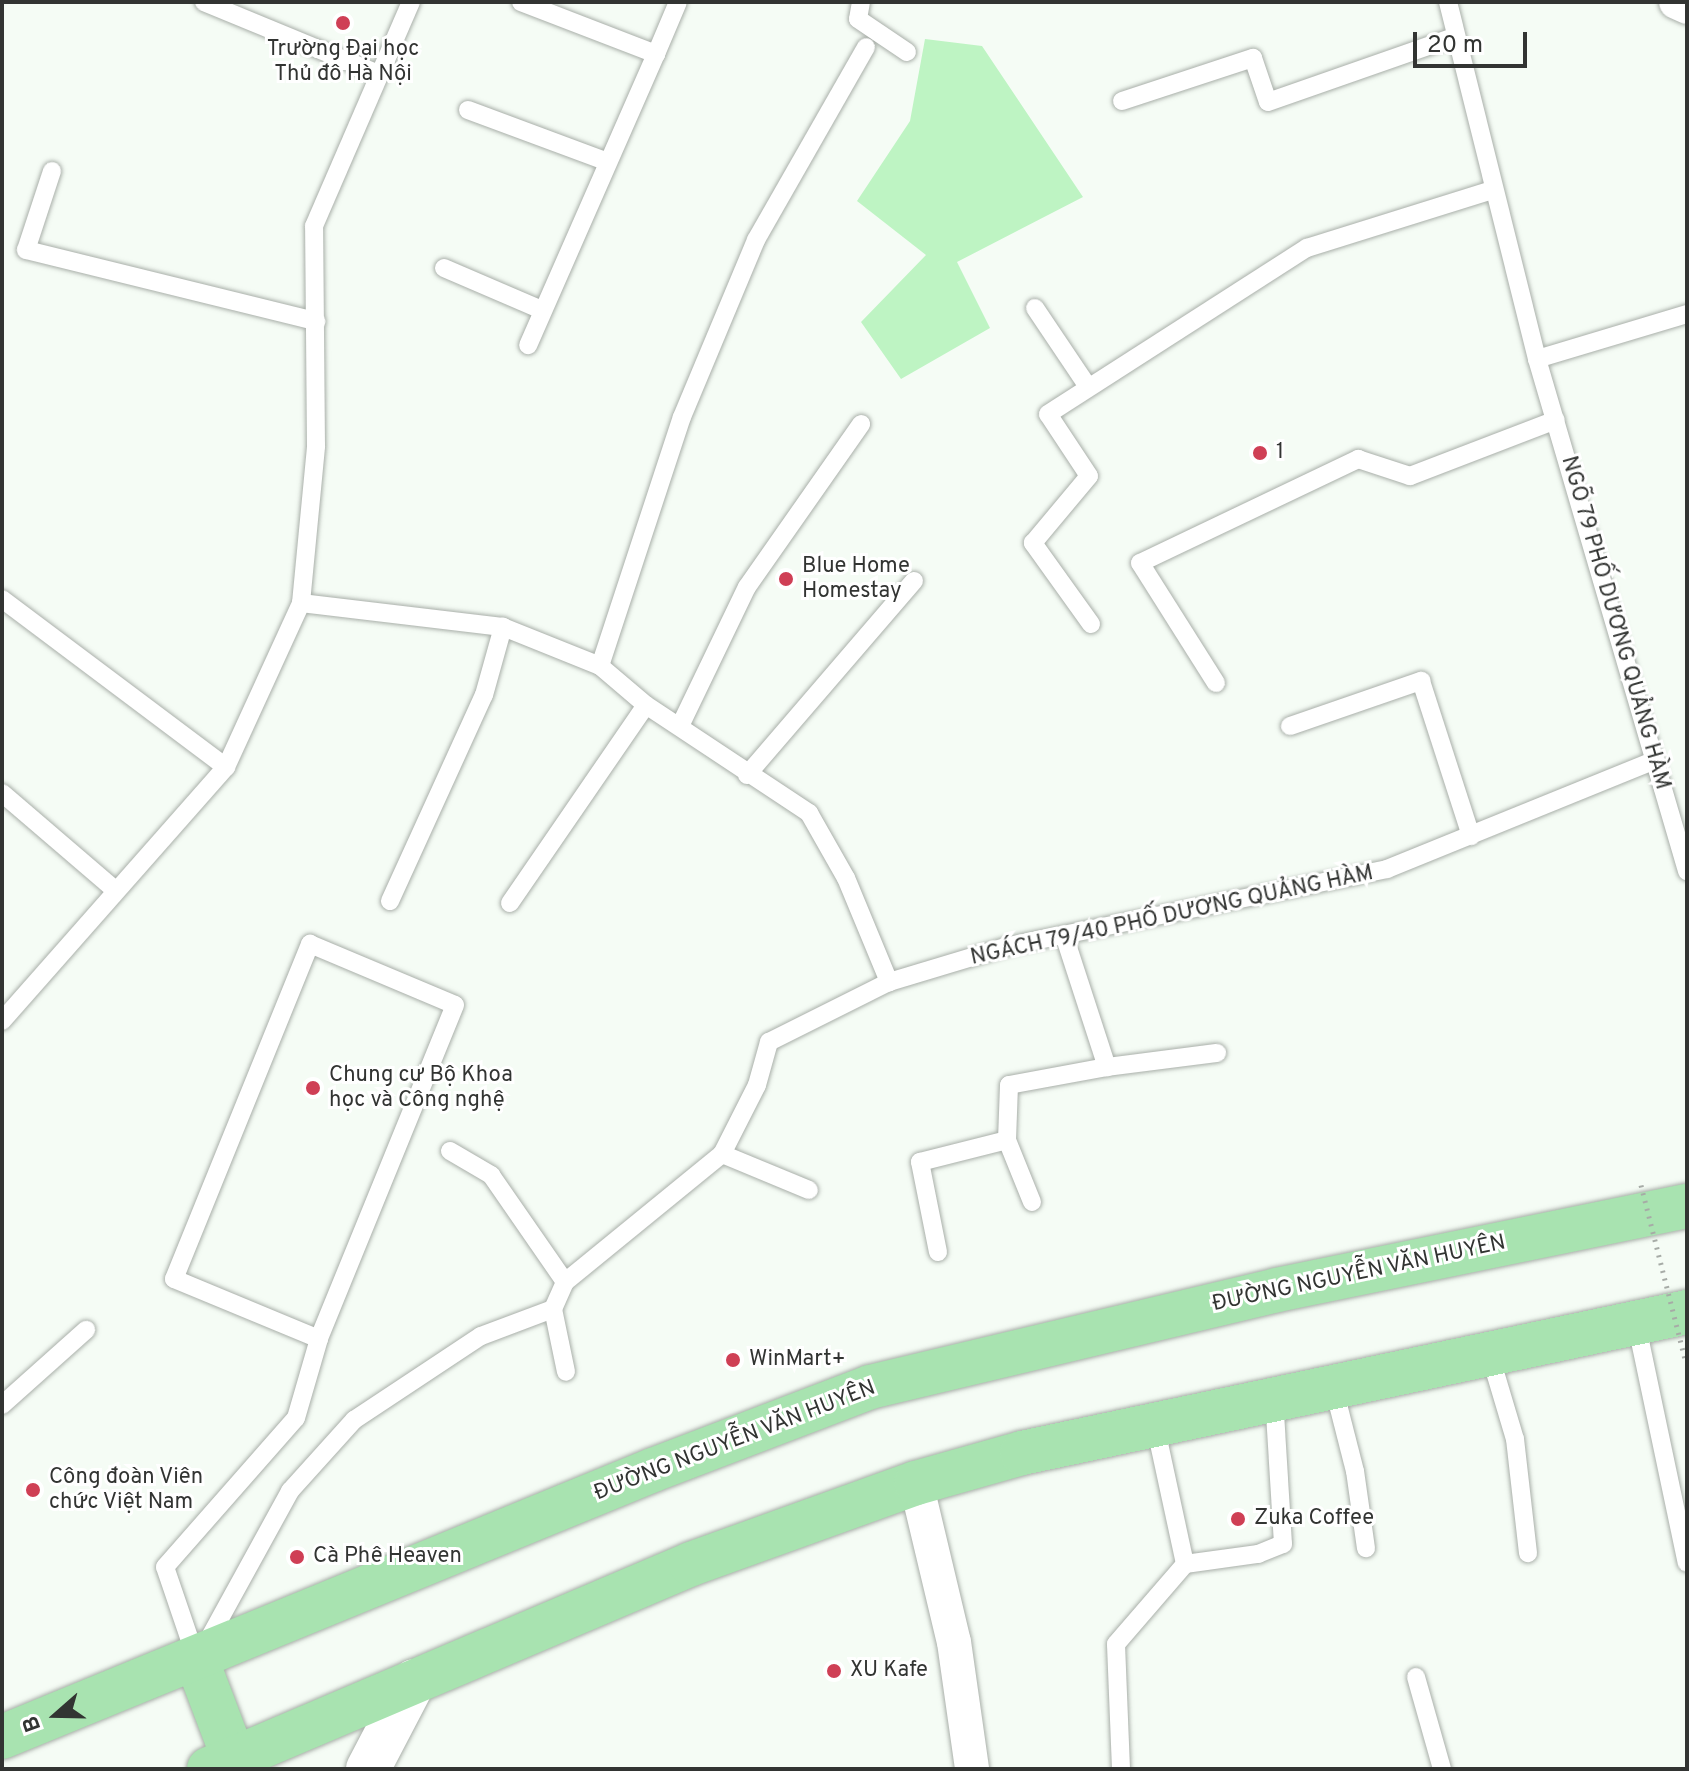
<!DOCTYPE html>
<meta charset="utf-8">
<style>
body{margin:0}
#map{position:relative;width:1689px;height:1771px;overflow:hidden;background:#f5fcf5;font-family:Overpass,sans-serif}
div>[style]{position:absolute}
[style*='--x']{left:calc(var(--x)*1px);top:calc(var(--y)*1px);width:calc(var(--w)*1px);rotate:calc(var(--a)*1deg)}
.green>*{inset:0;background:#bef4c3}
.path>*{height:5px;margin-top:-2.5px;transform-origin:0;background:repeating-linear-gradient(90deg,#a6aba6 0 2px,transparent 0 8px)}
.roads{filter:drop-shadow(0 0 2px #a9afa9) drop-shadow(0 0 2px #a9afa9)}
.lane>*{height:18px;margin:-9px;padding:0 9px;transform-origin:9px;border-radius:9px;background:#fff}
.street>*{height:34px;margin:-17px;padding:0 17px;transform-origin:17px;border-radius:17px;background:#fff}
.secondary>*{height:44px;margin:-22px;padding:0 22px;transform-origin:22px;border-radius:22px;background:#fff}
.primary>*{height:44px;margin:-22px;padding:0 22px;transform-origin:22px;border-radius:22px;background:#a8e3b0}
.path-bridge>*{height:5px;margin-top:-2.5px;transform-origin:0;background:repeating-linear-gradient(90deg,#a6aba6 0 2px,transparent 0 8px)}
.dots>*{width:22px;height:22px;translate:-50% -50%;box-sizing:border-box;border:4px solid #fff;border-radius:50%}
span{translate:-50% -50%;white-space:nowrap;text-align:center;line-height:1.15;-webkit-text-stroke:6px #fff;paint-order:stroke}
.poi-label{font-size:22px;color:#323432}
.left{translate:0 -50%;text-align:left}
.street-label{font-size:22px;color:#323432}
.frame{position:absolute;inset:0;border:4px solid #323432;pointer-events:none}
.north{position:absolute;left:16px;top:1675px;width:80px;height:80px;-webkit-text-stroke:6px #fff;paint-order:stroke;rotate:250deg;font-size:22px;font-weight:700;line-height:32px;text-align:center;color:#323432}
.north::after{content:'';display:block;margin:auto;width:28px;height:36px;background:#323432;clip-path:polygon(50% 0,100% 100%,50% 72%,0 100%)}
.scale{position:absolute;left:1413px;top:32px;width:114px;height:36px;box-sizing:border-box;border:4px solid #323432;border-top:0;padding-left:10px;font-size:24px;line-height:28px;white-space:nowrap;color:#323432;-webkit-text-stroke:6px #fff;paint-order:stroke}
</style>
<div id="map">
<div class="green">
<div style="clip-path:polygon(925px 39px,982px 46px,1083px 197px,957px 262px,990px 328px,901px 379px,861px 322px,926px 255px,857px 201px,910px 121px)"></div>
</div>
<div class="path">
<div style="--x:1686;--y:1363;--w:1;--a:0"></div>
</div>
<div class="roads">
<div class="lane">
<div style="--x:204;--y:2;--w:189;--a:22.4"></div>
<div style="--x:521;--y:2;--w:145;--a:21.1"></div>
<div style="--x:656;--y:54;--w:318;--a:113.7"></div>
<div style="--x:861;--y:2;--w:17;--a:100"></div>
<div style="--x:858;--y:19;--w:59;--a:34"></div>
<div style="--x:1448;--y:2;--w:368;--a:76"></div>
<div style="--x:1537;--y:359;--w:534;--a:73.67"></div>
<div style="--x:656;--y:54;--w:56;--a:-67.1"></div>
<div style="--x:1122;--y:101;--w:138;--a:-18.2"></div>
<div style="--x:1253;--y:58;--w:46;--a:71.2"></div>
<div style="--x:1268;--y:102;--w:197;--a:-19.3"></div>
<div style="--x:468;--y:110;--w:149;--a:20.4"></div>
<div style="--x:52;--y:171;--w:83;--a:108.2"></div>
<div style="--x:26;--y:250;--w:299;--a:13.8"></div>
<div style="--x:444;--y:268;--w:107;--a:23.2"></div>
<div style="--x:1035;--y:308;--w:95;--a:56.1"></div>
<div style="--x:1537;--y:359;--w:157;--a:-16.7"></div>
<div style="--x:2;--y:599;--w:280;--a:36.9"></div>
<div style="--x:301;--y:603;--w:203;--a:6.8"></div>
<div style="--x:503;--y:627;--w:105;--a:21.9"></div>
<div style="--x:600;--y:666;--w:60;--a:40.3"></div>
<div style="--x:646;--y:705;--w:196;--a:33.5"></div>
<div style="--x:809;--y:813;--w:75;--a:60.4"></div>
<div style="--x:846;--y:878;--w:113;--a:67.5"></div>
<div style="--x:1091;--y:624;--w:100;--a:-125.6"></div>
<div style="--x:1033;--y:543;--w:87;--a:-50.1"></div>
<div style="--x:1089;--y:476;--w:74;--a:-123.5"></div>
<div style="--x:1048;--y:414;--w:308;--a:-32.7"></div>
<div style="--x:1307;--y:248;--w:194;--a:-17.4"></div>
<div style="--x:600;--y:666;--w:262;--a:-71.8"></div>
<div style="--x:682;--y:417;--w:192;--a:-67.3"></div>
<div style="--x:756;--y:240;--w:222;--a:-60.3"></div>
<div style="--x:1216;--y:683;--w:142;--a:-122.3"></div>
<div style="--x:1140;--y:563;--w:242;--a:-25.5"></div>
<div style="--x:1358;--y:459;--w:55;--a:18.1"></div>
<div style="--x:1410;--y:476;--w:156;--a:-21"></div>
<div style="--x:680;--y:726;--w:154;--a:-64.3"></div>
<div style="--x:747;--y:587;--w:199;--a:-55"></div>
<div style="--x:1290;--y:726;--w:139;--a:-19"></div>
<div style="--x:1421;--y:681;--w:163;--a:72.1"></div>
<div style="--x:747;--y:775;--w:256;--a:-49.3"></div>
<div style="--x:2;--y:793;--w:149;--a:40.6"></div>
<div style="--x:390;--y:901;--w:226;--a:-65.5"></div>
<div style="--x:484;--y:695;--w:71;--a:-74.4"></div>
<div style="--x:510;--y:903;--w:240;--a:-55.5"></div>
<div style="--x:1065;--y:938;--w:136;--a:72"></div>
<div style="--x:1107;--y:1067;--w:111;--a:-7.3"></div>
<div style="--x:310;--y:944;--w:157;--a:22.8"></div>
<div style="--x:455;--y:1005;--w:361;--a:112.2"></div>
<div style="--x:319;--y:1339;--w:157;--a:-157.5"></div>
<div style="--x:174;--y:1279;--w:362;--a:-67.9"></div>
<div style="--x:2;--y:1021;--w:339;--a:-48.6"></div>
<div style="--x:226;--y:767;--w:180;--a:-65.4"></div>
<div style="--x:301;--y:603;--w:158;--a:-84.5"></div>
<div style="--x:316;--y:446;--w:220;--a:-90.5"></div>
<div style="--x:314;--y:226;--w:244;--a:-66.6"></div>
<div style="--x:450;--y:1151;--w:48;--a:30.3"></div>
<div style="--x:491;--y:1175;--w:130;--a:55.3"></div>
<div style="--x:722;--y:1154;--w:94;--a:22.5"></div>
<div style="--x:1032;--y:1202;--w:67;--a:-112"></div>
<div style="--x:1007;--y:1140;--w:55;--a:-87.9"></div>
<div style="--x:1009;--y:1085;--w:100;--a:-10.4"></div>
<div style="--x:938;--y:1252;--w:92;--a:-101.3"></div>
<div style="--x:920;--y:1162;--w:90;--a:-14.2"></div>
<div style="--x:553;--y:1309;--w:64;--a:78.3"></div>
<div style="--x:1636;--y:1322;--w:246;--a:78.1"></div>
<div style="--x:1489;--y:1352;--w:91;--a:73.4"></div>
<div style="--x:1515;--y:1439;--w:115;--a:83.5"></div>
<div style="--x:1333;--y:1385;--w:89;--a:75.7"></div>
<div style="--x:1355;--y:1471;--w:78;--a:81.9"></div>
<div style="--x:2;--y:1405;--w:113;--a:-41.8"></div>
<div style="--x:1155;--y:1425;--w:142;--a:77.8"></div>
<div style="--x:206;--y:1644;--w:175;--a:-61.2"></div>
<div style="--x:290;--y:1491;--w:96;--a:-48"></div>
<div style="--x:354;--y:1420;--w:152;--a:-33.5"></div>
<div style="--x:481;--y:1336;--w:77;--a:-20.6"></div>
<div style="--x:553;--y:1309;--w:30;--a:-66"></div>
<div style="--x:565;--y:1282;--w:203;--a:-39.2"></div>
<div style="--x:722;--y:1154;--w:77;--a:-63.1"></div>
<div style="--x:757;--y:1085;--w:45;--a:-74.4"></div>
<div style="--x:769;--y:1042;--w:134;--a:-26.6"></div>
<div style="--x:889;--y:982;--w:125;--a:-16.7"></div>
<div style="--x:1009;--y:946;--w:386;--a:-11.5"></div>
<div style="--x:1387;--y:869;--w:290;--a:-22.1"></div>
<div style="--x:196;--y:1658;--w:96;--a:-108.8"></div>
<div style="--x:165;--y:1567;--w:198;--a:-48.7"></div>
<div style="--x:296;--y:1418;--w:82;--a:-73.8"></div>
<div style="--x:1416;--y:1677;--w:96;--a:74.2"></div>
<div style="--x:1121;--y:1769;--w:125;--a:-92.3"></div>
<div style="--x:1116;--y:1644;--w:106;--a:-49.2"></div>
<div style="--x:1185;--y:1564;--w:74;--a:-7.8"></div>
<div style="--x:1258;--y:1554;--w:27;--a:-22"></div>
<div style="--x:1283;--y:1544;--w:146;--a:-93.5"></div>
</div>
<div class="street">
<div style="--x:1676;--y:2;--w:12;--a:24"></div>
<div style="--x:916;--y:1483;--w:163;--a:76.6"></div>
<div style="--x:954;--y:1642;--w:128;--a:81.9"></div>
</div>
<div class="secondary">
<div style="--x:368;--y:1769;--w:99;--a:-62.4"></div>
</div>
<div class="primary">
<div style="--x:197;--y:1661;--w:105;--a:69.3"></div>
<div style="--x:2;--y:1737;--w:704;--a:-22.3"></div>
<div style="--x:653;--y:1470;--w:232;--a:-20.9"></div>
<div style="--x:870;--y:1387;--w:418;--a:-13.4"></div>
<div style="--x:1277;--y:1290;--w:419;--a:-11.6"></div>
<div style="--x:209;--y:1769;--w:524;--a:-23.04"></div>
<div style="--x:691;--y:1564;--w:239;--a:-19.8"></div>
<div style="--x:916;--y:1483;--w:110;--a:-15.8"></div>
<div style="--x:1022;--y:1453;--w:680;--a:-11.97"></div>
</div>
</div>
<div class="path-bridge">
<div style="--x:1641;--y:1185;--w:184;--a:75.8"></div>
</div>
<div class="dots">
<div style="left:343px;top:23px;background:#cf3f55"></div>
<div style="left:1260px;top:453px;background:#cf3f55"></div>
<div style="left:786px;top:579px;background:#cf3f55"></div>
<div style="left:313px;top:1088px;background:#cf3f55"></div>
<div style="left:733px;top:1360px;background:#cf3f55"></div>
<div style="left:33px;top:1490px;background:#cf3f55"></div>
<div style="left:1238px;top:1519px;background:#cf3f55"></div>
<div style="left:297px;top:1557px;background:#cf3f55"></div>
<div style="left:834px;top:1671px;background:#cf3f55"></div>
</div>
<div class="poi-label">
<span style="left:343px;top:62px">Trường Đại học<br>Thủ đô Hà Nội</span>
<span class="left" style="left:1276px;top:453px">1</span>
<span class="left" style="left:802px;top:579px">Blue Home<br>Homestay</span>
<span class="left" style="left:329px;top:1088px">Chung cư Bộ Khoa<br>học và Công nghệ</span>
<span class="left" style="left:749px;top:1360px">WinMart+</span>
<span class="left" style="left:49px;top:1490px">Công đoàn Viên<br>chức Việt Nam</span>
<span class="left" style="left:1254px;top:1519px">Zuka Coffee</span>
<span class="left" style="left:313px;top:1557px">Cà Phê Heaven</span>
<span class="left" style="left:850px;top:1671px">XU Kafe</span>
</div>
<div class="street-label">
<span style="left:1615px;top:623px;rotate:74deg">NGÕ 79 PHỐ DƯƠNG QUẢNG HÀM</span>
<span style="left:1172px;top:916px;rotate:-12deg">NGÁCH 79/40 PHỐ DƯƠNG QUẢNG HÀM</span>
<span style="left:1359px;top:1274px;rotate:-12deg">ĐƯỜNG NGUYỄN VĂN HUYÊN</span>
<span style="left:735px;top:1441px;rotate:-21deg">ĐƯỜNG NGUYỄN VĂN HUYÊN</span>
</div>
<div class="frame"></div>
<div class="north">B</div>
<div class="scale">20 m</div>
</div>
